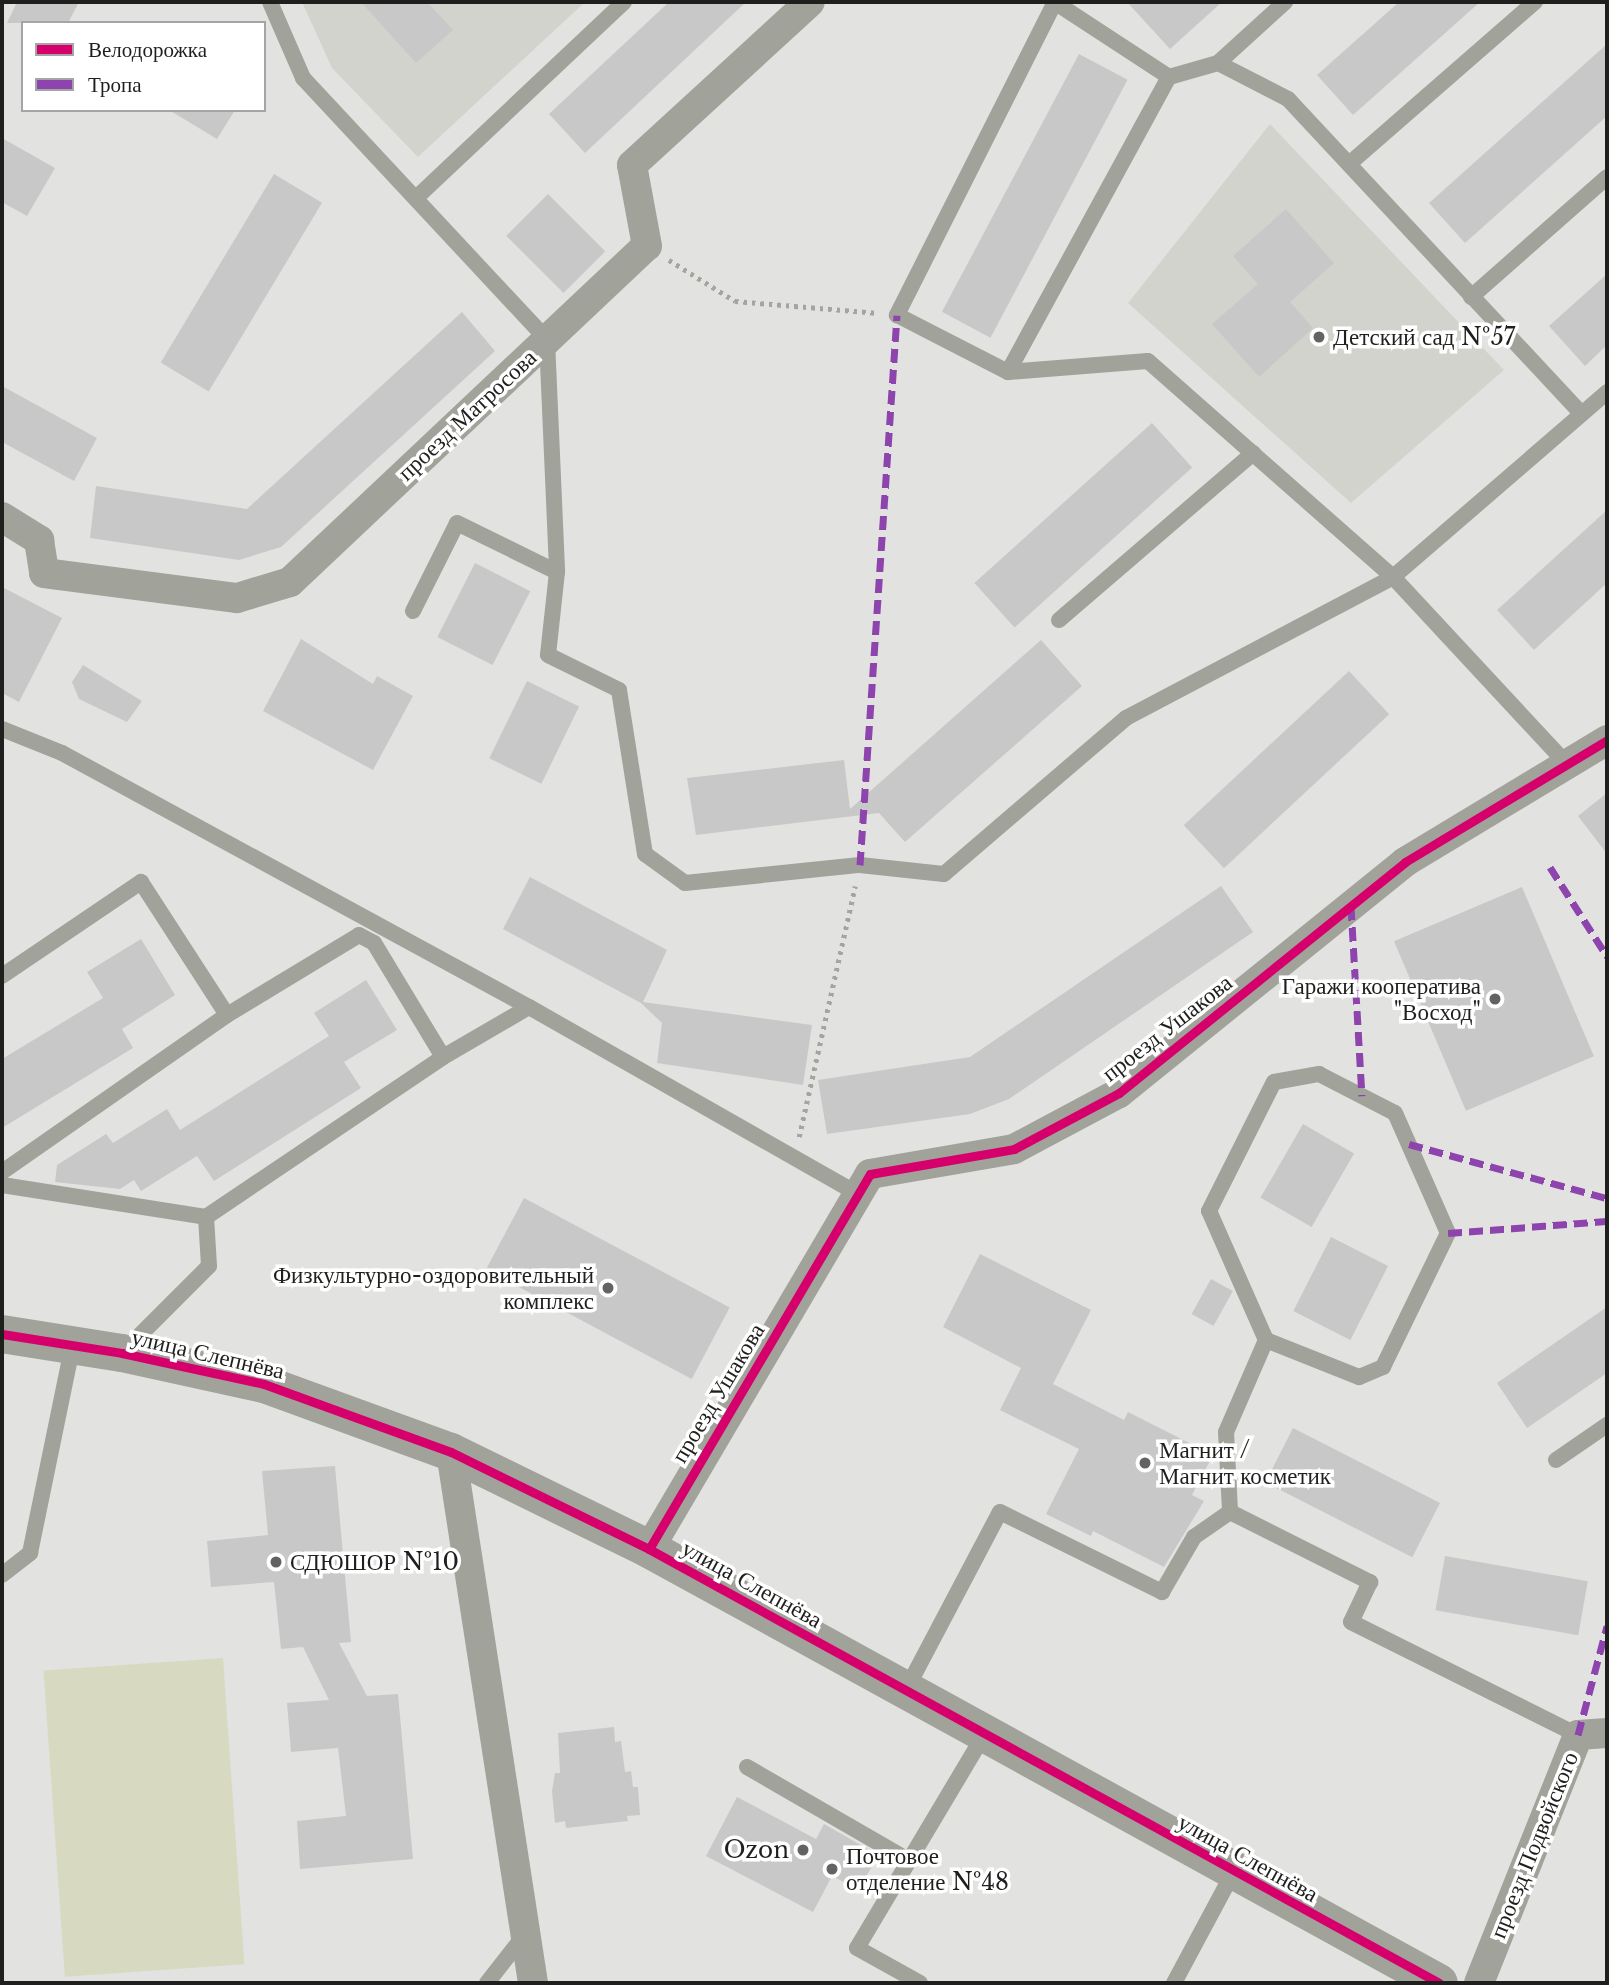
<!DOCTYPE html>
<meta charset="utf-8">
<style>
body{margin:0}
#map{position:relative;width:1609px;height:1985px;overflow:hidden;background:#e2e3e0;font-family:"Libre Baskerville",serif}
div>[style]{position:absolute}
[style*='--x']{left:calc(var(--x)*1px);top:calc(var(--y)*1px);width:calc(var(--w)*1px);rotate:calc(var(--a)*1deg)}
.built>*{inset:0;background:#d2d3cc}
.green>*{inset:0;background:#d7dac1;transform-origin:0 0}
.building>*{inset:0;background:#c8c8c8;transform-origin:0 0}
.path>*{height:4.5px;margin-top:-2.25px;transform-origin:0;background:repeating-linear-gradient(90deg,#a5a5a0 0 3.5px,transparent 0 8.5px)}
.service>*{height:16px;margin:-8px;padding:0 8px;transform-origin:8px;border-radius:8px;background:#a1a29a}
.minor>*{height:30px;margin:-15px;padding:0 15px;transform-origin:15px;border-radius:15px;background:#a1a29a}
.tertiary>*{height:38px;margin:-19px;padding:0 19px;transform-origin:19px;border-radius:19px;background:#a1a29a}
.quiet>*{height:7px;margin-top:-3.5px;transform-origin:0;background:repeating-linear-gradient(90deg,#8e44ad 0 14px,transparent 0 21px)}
.cycleway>*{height:9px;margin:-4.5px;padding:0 4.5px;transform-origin:4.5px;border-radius:4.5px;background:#d6006c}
.dots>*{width:19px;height:19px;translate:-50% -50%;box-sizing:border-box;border:4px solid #fff;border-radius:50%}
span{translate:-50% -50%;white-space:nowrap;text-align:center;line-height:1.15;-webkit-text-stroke:7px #fff;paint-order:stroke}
.poi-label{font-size:23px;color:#1f1f1d}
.left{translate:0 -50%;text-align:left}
.right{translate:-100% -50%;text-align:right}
.street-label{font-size:23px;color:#1f1f1d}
.frame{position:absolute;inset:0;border:4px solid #1f1f1d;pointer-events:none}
.legend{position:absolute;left:21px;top:21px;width:245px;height:91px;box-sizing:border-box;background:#fff;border:2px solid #a5a5a5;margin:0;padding:9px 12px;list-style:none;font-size:21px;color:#1f1f1d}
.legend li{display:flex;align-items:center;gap:14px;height:35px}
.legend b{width:35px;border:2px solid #a5a5a5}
</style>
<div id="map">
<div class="built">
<div style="clip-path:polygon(302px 2px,585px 2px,418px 157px,332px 68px)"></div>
<div style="clip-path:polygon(1270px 124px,1504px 370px,1351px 503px,1128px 303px)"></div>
</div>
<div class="green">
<div style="left:223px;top:1658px;width:307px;height:180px;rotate:86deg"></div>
</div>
<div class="building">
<div style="clip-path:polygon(17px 2px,79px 2px,68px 23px,7px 23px)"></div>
<div style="clip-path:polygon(361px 2px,427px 2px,453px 30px,416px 63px)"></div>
<div style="clip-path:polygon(669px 2px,746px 2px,585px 153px,549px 114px)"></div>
<div style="clip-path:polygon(1127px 2px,1222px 2px,1170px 49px)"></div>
<div style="clip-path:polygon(1399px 2px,1480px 2px,1353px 115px,1317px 75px)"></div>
<div style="clip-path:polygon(1607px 44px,1607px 116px,1465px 243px,1429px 203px)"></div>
<div style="left:1079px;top:54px;width:55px;height:292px;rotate:28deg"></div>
<div style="clip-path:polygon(169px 110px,235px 110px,217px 139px)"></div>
<div style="clip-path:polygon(2px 138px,55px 168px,27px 216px,2px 202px)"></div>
<div style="left:274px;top:174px;width:56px;height:220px;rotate:31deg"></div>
<div style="left:548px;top:194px;width:81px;height:59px;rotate:45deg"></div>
<div style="clip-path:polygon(1286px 209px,1334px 263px,1290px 302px,1313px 328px,1259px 377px,1212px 324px,1258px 284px,1233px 256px)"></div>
<div style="clip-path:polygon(1607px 274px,1607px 345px,1585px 366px,1549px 326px)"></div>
<div style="clip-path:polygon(462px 312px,495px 351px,281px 547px,239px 560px,90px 538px,96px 486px,247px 509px)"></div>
<div style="clip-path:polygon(2px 386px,97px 438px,74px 481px,2px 442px)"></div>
<div style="left:1152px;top:423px;width:60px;height:239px;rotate:48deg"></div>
<div style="clip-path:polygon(1607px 510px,1607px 583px,1534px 650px,1497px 610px)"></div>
<div style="left:475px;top:563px;width:62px;height:83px;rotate:27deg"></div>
<div style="clip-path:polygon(2px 587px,62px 618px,19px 702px,2px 693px)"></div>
<div style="clip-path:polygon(301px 639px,373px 684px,377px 676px,413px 696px,373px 770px,263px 711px)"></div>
<div style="clip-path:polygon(1041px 640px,1082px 686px,905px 842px,879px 813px,696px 835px,687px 778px,844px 760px,850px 809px)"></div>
<div style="clip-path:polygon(83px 665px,142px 701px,127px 722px,79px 699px,72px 682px)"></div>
<div style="left:1349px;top:671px;width:59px;height:226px;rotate:47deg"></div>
<div style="left:527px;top:681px;width:58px;height:86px;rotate:26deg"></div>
<div style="clip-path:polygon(1607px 793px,1607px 854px,1578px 816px)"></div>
<div style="clip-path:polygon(530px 877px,667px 950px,643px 1002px,812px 1025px,803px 1085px,657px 1063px,662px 1023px,641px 1003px,503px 929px)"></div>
<div style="clip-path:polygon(1221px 886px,1253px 932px,1009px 1099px,970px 1114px,827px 1134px,818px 1080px,970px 1057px)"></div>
<div style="left:1522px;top:887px;width:184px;height:139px;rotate:67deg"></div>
<div style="clip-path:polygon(141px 939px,175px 995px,122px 1029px,133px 1048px,2px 1128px,2px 1059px,103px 998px,87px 972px)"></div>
<div style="clip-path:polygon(366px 980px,397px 1030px,344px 1062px,361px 1088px,214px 1181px,197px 1156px,141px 1191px,134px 1180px,120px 1189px,55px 1182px,57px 1165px,106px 1134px,113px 1143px,167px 1109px,180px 1130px,329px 1036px,314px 1013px)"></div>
<div style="left:1303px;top:1124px;width:59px;height:85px;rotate:30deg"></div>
<div style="left:524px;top:1198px;width:233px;height:81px;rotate:28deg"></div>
<div style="left:1331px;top:1237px;width:64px;height:83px;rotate:27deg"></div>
<div style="clip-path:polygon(980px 1254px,1091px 1310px,1053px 1384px,1124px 1420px,1128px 1412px,1213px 1455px,1192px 1495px,1204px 1501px,1164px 1567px,1093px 1531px,1091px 1536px,1046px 1514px,1079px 1449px,1000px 1410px,1021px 1368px,943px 1327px)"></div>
<div style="left:1211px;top:1279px;width:25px;height:40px;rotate:29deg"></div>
<div style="clip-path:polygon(1607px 1307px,1607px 1373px,1527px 1428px,1497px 1383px)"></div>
<div style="left:1293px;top:1428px;width:165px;height:61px;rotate:27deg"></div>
<div style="clip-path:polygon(335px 1466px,351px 1642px,339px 1643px,367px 1696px,398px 1694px,413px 1859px,300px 1869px,297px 1821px,346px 1816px,338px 1748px,291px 1752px,287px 1703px,329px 1700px,303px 1647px,281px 1649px,274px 1582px,211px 1587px,207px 1541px,268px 1535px,262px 1471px)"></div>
<div style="left:1445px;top:1556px;width:145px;height:55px;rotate:10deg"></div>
<div style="clip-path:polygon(614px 1727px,615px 1742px,621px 1741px,625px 1772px,631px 1771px,633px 1787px,638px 1787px,640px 1815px,627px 1816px,628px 1821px,566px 1828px,565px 1821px,555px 1823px,552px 1791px,555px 1773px,560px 1773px,558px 1733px)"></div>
<div style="clip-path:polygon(737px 1797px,816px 1839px,824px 1824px,878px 1855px,859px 1890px,832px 1876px,813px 1912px,706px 1856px)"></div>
</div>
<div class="path">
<div style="--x:669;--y:260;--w:78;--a:31.8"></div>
<div style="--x:735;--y:301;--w:144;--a:4.8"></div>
<div style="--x:799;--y:1137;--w:257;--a:-77.4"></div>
</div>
<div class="service">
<div style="--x:270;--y:2;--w:83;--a:66.5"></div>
<div style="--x:303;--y:78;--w:358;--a:47"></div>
<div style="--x:547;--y:340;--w:232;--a:87.5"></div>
<div style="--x:1055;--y:2;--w:351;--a:116.8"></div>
<div style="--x:897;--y:315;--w:125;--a:27.2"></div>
<div style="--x:1008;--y:372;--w:140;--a:-4.5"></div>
<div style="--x:1148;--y:361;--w:327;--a:41.4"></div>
<div style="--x:1393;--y:577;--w:255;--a:47.1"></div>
<div style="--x:1056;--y:3;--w:135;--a:33.2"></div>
<div style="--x:1169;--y:77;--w:51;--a:-15.9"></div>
<div style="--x:1218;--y:63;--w:79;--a:27.2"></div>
<div style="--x:1288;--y:99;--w:429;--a:47"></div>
<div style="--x:1218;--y:63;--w:91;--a:-42.3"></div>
<div style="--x:1349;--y:164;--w:247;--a:-41.1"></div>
<div style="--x:416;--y:198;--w:286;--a:-43.3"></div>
<div style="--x:1471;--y:297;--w:181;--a:-41.4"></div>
<div style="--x:1008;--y:372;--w:336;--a:-61.4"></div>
<div style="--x:413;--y:611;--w:98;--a:-63.4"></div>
<div style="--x:457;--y:523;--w:111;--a:26.1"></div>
<div style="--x:557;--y:572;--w:83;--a:96.2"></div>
<div style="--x:548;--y:655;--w:79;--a:26.2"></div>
<div style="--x:619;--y:690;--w:166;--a:81"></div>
<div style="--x:645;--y:854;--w:49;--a:35.9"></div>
<div style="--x:685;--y:883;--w:176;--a:-5.9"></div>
<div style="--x:860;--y:865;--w:84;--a:6.1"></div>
<div style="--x:944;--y:874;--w:240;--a:-40.6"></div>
<div style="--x:1126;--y:718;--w:302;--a:-27.8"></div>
<div style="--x:1393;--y:577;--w:283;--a:-40.8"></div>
<div style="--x:1059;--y:620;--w:256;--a:-40.7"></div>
<div style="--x:2;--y:729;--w:65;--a:21.8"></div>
<div style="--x:62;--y:753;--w:532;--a:28.54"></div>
<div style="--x:529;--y:1007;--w:378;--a:29.6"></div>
<div style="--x:2;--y:976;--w:168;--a:-34.1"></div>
<div style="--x:141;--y:882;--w:158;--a:57.1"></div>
<div style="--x:227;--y:1015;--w:154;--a:-31.2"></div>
<div style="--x:359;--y:935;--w:17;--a:28"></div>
<div style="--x:374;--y:943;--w:133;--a:58.8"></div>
<div style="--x:1319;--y:1074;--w:85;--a:27.2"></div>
<div style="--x:1395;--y:1113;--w:131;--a:66.2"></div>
<div style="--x:1448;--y:1233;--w:149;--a:115.9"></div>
<div style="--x:1383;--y:1367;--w:26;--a:157"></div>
<div style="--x:1359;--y:1377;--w:100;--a:-158.3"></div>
<div style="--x:1266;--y:1340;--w:141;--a:-113.8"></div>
<div style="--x:1209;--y:1211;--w:144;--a:-63.3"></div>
<div style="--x:1274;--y:1082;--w:46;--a:-10.1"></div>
<div style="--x:2;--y:1172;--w:274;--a:-34.9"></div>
<div style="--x:2;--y:1185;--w:206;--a:8.9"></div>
<div style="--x:1266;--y:1340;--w:100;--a:113.5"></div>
<div style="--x:1226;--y:1432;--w:80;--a:87.1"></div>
<div style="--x:1230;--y:1512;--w:157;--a:26.6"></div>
<div style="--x:1370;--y:1582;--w:44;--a:115.4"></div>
<div style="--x:1351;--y:1622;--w:254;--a:26.5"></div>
<div style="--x:124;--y:1351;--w:120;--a:-45"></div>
<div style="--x:209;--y:1266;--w:49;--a:-93.5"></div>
<div style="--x:206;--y:1217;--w:286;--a:-34"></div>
<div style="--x:443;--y:1057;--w:99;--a:-30.2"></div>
<div style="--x:1556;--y:1460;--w:62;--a:-34.5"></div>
<div style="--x:2;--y:1575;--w:36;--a:-38"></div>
<div style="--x:30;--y:1553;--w:213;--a:-78.4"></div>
<div style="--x:906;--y:1690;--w:201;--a:-62.2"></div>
<div style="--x:1000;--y:1512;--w:181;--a:26.3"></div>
<div style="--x:1162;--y:1592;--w:64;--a:-59.8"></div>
<div style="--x:1194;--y:1537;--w:44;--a:-34.8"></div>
<div style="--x:747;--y:1767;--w:186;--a:30"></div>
<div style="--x:487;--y:1983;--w:63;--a:-52"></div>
<div style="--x:920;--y:1983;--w:72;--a:-150.9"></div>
<div style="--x:857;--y:1948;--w:250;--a:-59.2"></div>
<div style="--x:1174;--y:1983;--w:125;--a:-61.8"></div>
</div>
<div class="minor">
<div style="--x:2;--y:517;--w:44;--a:31.9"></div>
<div style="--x:39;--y:540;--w:33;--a:81"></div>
<div style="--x:44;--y:573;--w:195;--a:7.4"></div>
<div style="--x:237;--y:598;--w:55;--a:-16.8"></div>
<div style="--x:290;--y:582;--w:490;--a:-43.3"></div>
<div style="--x:647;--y:246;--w:82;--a:-100.5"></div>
<div style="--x:632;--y:165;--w:241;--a:-42.5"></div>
<div style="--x:451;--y:1452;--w:537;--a:81.22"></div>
<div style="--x:649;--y:1549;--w:435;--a:-59.5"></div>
<div style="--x:870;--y:1174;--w:146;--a:-9.8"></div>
<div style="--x:1014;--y:1149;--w:119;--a:-28.1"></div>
<div style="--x:1119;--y:1093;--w:368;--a:-38.9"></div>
<div style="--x:1405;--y:862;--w:236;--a:-31.1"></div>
<div style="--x:1479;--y:1983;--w:267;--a:-68.2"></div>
<div style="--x:1578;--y:1735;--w:29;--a:-4"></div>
</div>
<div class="tertiary">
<div style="--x:2;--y:1334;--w:121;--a:9"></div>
<div style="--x:122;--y:1353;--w:145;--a:12.3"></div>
<div style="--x:264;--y:1384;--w:199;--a:20"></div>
<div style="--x:451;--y:1452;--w:220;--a:26.1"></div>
<div style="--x:649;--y:1549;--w:901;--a:28.78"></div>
</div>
<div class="quiet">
<div style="--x:860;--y:865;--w:551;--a:-86.15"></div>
<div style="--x:1550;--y:867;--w:106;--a:57.4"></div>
<div style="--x:1351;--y:906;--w:190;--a:86.7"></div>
<div style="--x:1409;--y:1144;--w:205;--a:15.3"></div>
<div style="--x:1448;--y:1233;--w:159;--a:-4.3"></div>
<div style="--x:1578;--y:1735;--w:113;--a:-75.1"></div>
</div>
<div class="cycleway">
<div style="--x:2;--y:1334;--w:121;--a:9"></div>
<div style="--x:122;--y:1353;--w:145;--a:12.3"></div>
<div style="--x:264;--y:1384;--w:199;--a:20"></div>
<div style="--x:451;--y:1452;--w:220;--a:26.1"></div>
<div style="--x:649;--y:1549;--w:901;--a:28.78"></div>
<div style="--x:649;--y:1549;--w:435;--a:-59.5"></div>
<div style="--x:870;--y:1174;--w:146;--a:-9.8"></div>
<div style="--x:1014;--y:1149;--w:119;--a:-28.1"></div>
<div style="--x:1119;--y:1093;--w:368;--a:-38.9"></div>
<div style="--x:1405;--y:862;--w:236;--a:-31.1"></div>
</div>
<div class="dots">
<div style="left:1319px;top:337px;background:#636461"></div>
<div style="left:1495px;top:999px;background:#636461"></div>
<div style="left:608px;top:1288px;background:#636461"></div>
<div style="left:1145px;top:1463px;background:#636461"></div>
<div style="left:276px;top:1562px;background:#636461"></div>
<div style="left:803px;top:1850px;background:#636461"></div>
<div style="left:832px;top:1869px;background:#636461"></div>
</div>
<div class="poi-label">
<span class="left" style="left:1333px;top:337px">Детский сад №57</span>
<span class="right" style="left:1481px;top:999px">Гаражи кооператива<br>"Восход"</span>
<span class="right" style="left:594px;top:1288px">Физкультурно-оздоровительный<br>комплекс</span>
<span class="left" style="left:1159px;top:1463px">Магнит /<br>Магнит косметик</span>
<span class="left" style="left:290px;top:1562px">СДЮШОР №10</span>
<span class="right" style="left:789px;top:1850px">Ozon</span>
<span class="left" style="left:846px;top:1869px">Почтовое<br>отделение №48</span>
</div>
<div class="street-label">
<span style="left:467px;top:415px;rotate:-43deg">проезд Матросова</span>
<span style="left:1167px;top:1028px;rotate:-38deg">проезд Ушакова</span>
<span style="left:208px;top:1354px;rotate:13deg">улица Слепнёва</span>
<span style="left:718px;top:1393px;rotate:-59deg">проезд Ушакова</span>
<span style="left:752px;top:1584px;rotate:29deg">улица Слепнёва</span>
<span style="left:1534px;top:1845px;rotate:-68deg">проезд Подвойского</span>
<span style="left:1248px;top:1858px;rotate:29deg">улица Слепнёва</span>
</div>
<div class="frame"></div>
<ul class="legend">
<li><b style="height:9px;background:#d6006c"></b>Велодорожка</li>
<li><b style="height:9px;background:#8e44ad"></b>Тропа</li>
</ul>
</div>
